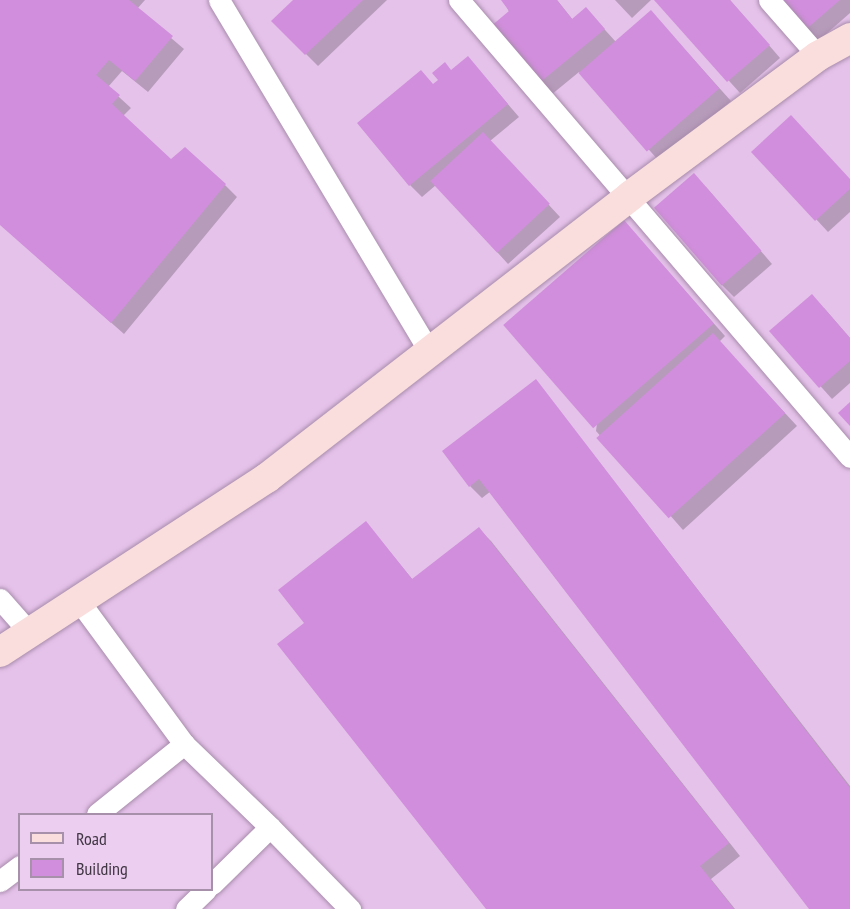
<!DOCTYPE html>
<style>
body{margin:0}
#map{position:relative;width:850px;height:909px;overflow:hidden;background:#ebcef0;font-family:"PT Sans Narrow",sans-serif}
div>[style]{position:absolute}
[style*='--x']{left:calc(var(--x)*1px);top:calc(var(--y)*1px);width:calc(var(--w)*1px);rotate:calc(var(--a)*1deg)}
.built>*{inset:0;background:#e5c2ea}
.shadow>*{inset:0;background:#0003}
.building>*{inset:0;background:#d18edc;transform-origin:0 0}
.roads{filter:drop-shadow(0 0 2px #a88cac) drop-shadow(0 0 2px #a88cac)}
.street>*{height:21px;margin:-10.5px;padding:0 10.5px;transform-origin:10.5px;border-radius:10.5px;background:#fff}
.secondary>*{height:30px;margin:-15px;padding:0 15px;transform-origin:15px;border-radius:15px;background:#fadedd}
span{translate:-50% -50%;white-space:nowrap;text-align:center;line-height:1.15;-webkit-text-stroke:5px #ebcef0;paint-order:stroke}
.legend{position:absolute;left:18px;top:813px;width:195px;height:78px;box-sizing:border-box;background:#ebcef0;border:2px solid #a791aa;margin:0;padding:8px 10px;list-style:none;font-size:18px;color:#403542}
.legend li{display:flex;align-items:center;gap:12px;height:30px}
.legend b{width:30px;border:2px solid #a791aa}
</style>
<div id="map">
<div class="built">
<div style="clip-path:polygon(evenodd,0 0,850px 0,850px 909px,0 909px,0 0,20px 814px,212px 814px,212px 890px,20px 890px,20px 814px)"></div>
</div>
<div class="shadow">
<div style="clip-path:polygon(0 0,145px 0,137px 9px,184px 49px,148px 92px,122px 71px,108px 87px,131px 108px,123px 116px,171px 161px,225px 185px,237px 197px,124px 334px,0 224px)"></div>
<div style="clip-path:polygon(296px 0,387px 0,318px 66px,273px 21px)"></div>
<div style="clip-path:polygon(504px 0,557px 0,573px 20px,586px 9px,616px 42px,651px 12px,731px 101px,660px 162px,579px 72px,551px 95px,539px 83px)"></div>
<div style="clip-path:polygon(615px 0,651px 0,632px 18px)"></div>
<div style="clip-path:polygon(656px 0,730px 0,780px 58px,740px 93px)"></div>
<div style="clip-path:polygon(780px 0,850px 0,850px 13px,817px 42px)"></div>
<div style="clip-path:polygon(468px 58px,519px 117px,490px 141px,560px 217px,508px 264px,436px 185px,422px 197px,410px 185px,434px 85px)"></div>
<div style="clip-path:polygon(754px 152px,850px 181px,850px 212px,828px 232px)"></div>
<div style="clip-path:polygon(706px 187px,772px 264px,734px 297px,722px 285px)"></div>
<div style="clip-path:polygon(624px 222px,725px 336px,719px 342px,797px 426px,683px 530px,596px 431px)"></div>
<div style="clip-path:polygon(824px 308px,850px 338px,850px 383px,832px 399px,772px 332px)"></div>
<div style="clip-path:polygon(536px 381px,850px 786px,850px 909px,811px 909px,491px 491px,482px 498px,470px 486px)"></div>
<div style="clip-path:polygon(366px 523px,413px 580px,479px 529px,491px 541px,740px 856px,711px 879px,735px 909px,488px 909px,306px 623px)"></div>
</div>
<div class="building">
<div style="clip-path:polygon(0 0,129px 0,173px 36px,135px 81px,109px 60px,96px 75px,120px 95px,112px 104px,171px 159px,185px 147px,226px 184px,111px 323px,0 225px)"></div>
<div style="clip-path:polygon(293px 0,363px 0,305px 55px,271px 21px)"></div>
<div style="clip-path:polygon(501px 0,557px 0,572px 19px,586px 7px,605px 29px,538px 84px,490px 27px,509px 11px)"></div>
<div style="clip-path:polygon(654px 0,730px 0,770px 45px,727px 82px)"></div>
<div style="clip-path:polygon(778px 0,840px 0,804px 31px)"></div>
<div style="left:651px;top:10px;width:104px;height:96px;rotate:49deg"></div>
<div style="clip-path:polygon(468px 56px,508px 104px,409px 186px,357px 123px,421px 70px,433px 84px,438px 80px,432px 73px,445px 62px,451px 70px)"></div>
<div style="clip-path:polygon(791px 115px,850px 179px,850px 189px,815px 221px,751px 152px)"></div>
<div style="left:483px;top:132px;width:98px;height:72px;rotate:47deg"></div>
<div style="left:694px;top:173px;width:103px;height:53px;rotate:49deg"></div>
<div style="left:624px;top:220px;width:137px;height:160px;rotate:49deg"></div>
<div style="clip-path:polygon(812px 294px,850px 338px,850px 361px,819px 388px,769px 331px)"></div>
<div style="left:713px;top:333px;width:108px;height:157px;rotate:48deg"></div>
<div style="clip-path:polygon(536px 379px,850px 788px,850px 909px,809px 909px,479px 479px,469px 487px,442px 451px)"></div>
<div style="clip-path:polygon(850px 402px,850px 426px,838px 413px)"></div>
<div style="clip-path:polygon(366px 521px,412px 579px,479px 527px,729px 843px,700px 866px,734px 909px,486px 909px,277px 644px,304px 623px,278px 590px)"></div>
</div>
<div class="roads">
<div class="street">
<div style="--x:219;--y:0;--w:410;--a:59.1"></div>
<div style="--x:459;--y:0;--w:601;--a:49.45"></div>
<div style="--x:769;--y:0;--w:74;--a:48.8"></div>
<div style="--x:0;--y:599;--w:45;--a:48.6"></div>
<div style="--x:79;--y:601;--w:177;--a:53.7"></div>
<div style="--x:184;--y:744;--w:120;--a:44"></div>
<div style="--x:97;--y:814;--w:112;--a:-38.8"></div>
<div style="--x:0;--y:881;--w:25;--a:-37"></div>
<div style="--x:212;--y:884;--w:81;--a:-44.5"></div>
<div style="--x:270;--y:827;--w:115;--a:45.7"></div>
<div style="--x:186;--y:909;--w:28;--a:-44"></div>
</div>
<div class="secondary">
<div style="--x:0;--y:652;--w:319;--a:-33.1"></div>
<div style="--x:267;--y:478;--w:460;--a:-37.8"></div>
<div style="--x:630;--y:196;--w:234;--a:-36.7"></div>
<div style="--x:818;--y:56;--w:37;--a:-29"></div>
</div>
</div>
<ul class="legend">
<li><b style="height:8px;background:#fadedd"></b>Road</li>
<li><b style="height:16px;background:#d18edc"></b>Building</li>
</ul>
</div>
